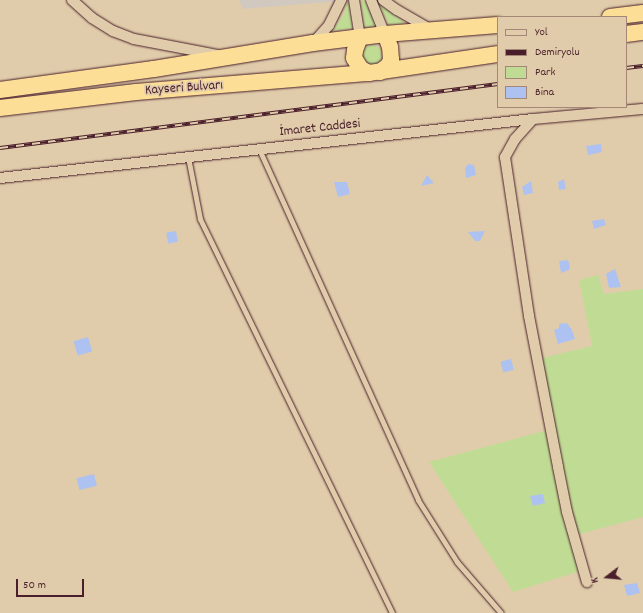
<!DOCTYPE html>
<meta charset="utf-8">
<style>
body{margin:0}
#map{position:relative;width:643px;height:613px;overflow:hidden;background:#e0ccaa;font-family:Dekko,sans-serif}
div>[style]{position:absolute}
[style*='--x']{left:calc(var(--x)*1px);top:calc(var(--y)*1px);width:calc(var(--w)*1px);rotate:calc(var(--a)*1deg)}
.built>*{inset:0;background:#d1c9bf}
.green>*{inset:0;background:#c0dc94}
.round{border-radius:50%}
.building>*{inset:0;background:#aec2f1;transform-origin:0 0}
.roads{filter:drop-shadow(0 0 1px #4a1f2b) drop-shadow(0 0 1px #4a1f2b)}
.service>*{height:5px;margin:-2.5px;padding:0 2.5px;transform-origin:2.5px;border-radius:2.5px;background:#e0ccaa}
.minor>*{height:10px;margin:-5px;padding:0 5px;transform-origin:5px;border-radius:5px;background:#e0ccaa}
.trunk>*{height:16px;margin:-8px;padding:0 8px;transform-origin:8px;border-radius:8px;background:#fdde96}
.rail>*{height:4px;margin-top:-2px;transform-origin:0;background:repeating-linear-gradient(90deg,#e0ccaa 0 8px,#4a1f2b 0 16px);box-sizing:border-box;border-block:1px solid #4a1f2b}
span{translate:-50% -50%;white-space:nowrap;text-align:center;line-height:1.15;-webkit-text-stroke:3.5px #e0ccaa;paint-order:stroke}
.street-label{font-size:14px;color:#4a1f2b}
.legend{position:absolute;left:497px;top:16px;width:130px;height:92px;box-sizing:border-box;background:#e0ccaa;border:1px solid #a48777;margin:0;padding:5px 7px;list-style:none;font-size:12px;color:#4a1f2b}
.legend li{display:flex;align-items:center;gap:8px;height:20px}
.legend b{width:20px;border:1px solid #a48777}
.north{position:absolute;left:587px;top:557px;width:40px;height:40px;-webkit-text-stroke:3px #e0ccaa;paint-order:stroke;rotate:254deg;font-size:11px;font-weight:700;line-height:16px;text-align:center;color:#4a1f2b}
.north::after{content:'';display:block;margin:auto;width:14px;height:18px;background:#4a1f2b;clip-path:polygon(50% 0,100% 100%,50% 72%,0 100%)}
.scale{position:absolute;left:16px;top:579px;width:68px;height:18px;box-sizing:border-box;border:2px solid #4a1f2b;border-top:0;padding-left:5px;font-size:12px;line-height:14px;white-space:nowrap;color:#4a1f2b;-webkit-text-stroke:3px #e0ccaa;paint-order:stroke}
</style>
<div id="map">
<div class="built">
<div style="clip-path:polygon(239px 0,356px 0,243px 9px)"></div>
</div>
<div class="green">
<div style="clip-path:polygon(348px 0,353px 28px,332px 31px,344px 14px)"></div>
<div style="clip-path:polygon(361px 0,364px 0,378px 26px,365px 27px)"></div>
<div style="clip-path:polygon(379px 4px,405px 23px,389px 25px)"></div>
<div class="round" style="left:362px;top:45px;width:20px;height:20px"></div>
<div style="clip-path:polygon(598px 275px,604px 294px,643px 289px,643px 517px,576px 535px,580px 571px,513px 592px,429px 462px,552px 429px,542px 358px,592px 346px,579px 280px)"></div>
</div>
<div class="building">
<div style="clip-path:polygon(601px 144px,602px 152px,588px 155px,586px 146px)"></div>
<div style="clip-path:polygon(468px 164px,474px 165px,476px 175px,466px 178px,465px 168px)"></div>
<div style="clip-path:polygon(427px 175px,434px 183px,421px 186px)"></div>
<div style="clip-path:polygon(564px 179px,566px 189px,559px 190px,558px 182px)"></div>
<div style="clip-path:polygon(531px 181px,533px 193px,524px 195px,522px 187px)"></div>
<div style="clip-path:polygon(334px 182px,347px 182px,350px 194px,338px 197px)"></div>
<div style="clip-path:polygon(604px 219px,606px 225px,594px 229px,592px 221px)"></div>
<div style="left:176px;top:231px;width:11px;height:10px;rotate:80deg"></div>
<div style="clip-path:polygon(485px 231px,480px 241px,475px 241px,468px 232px)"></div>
<div style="clip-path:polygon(568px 260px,570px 266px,569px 270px,561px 273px,559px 261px)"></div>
<div style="clip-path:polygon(615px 269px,621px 287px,609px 288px,606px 274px)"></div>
<div style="clip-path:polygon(567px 323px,572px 330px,575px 339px,558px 344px,554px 330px,559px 328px,559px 324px)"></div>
<div style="left:88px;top:337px;width:15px;height:15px;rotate:74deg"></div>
<div style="left:511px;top:359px;width:11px;height:11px;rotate:75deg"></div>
<div style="left:94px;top:474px;width:12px;height:18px;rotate:76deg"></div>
<div style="clip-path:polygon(543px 494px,545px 503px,533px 506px,530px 496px)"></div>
<div style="clip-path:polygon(637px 583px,640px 593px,627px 596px,624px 585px)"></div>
</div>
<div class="roads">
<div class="service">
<div style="--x:259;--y:149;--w:385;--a:65.6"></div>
<div style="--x:418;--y:500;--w:73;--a:57.8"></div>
<div style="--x:457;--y:562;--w:67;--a:49.2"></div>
<div style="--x:188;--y:157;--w:63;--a:79"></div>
<div style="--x:200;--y:219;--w:438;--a:64"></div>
</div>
<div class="minor">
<div style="--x:72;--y:0;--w:27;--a:42"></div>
<div style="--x:92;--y:18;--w:25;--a:32"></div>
<div style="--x:113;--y:31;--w:22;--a:21"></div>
<div style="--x:134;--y:39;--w:86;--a:10.8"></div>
<div style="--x:354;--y:0;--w:37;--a:81"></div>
<div style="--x:371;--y:0;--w:37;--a:68"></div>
<div style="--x:383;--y:0;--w:17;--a:36"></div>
<div style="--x:397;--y:10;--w:39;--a:30"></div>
<div style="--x:313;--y:43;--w:24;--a:-48"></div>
<div style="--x:329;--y:25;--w:28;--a:-64"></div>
<div style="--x:533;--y:119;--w:27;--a:132"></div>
<div style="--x:515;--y:139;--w:21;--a:119"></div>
<div style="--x:505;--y:157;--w:161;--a:81.4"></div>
<div style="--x:529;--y:316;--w:154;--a:79.1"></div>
<div style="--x:558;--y:467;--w:46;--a:78.7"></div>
<div style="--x:567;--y:512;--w:73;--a:74.1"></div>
<div style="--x:0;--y:178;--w:536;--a:-6.32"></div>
<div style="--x:533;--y:119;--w:110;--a:-5.2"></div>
</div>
<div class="trunk">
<div style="--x:610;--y:17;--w:33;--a:-7"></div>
<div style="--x:626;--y:34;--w:17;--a:-7"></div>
<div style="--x:360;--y:37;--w:14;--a:111"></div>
<div style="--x:355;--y:50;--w:8;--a:97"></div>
<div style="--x:354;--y:58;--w:13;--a:58"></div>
<div style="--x:361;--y:69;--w:9;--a:27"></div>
<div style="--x:380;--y:72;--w:10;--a:-37"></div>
<div style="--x:388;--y:66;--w:7;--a:-63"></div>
<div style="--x:391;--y:60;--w:13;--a:-94"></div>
<div style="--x:390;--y:47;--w:14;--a:-111"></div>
<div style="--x:0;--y:90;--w:155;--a:-7.8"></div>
<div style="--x:154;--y:69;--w:161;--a:-9.3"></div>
<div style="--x:313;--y:43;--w:73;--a:-7.1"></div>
<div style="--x:385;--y:34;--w:113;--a:-4.6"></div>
<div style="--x:0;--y:108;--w:137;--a:-6.7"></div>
<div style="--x:136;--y:92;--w:234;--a:-4.7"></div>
<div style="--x:369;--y:73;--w:130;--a:-8.4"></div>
</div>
</div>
<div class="rail">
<div style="--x:626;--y:68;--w:17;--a:-7"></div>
<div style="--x:0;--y:148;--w:502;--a:-7.32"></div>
</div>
<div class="street-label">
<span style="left:184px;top:88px;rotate:-4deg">Kayseri Bulvarı</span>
<span style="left:320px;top:128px;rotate:-6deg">İmaret Caddesi</span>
</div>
<ul class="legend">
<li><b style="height:5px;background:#e0ccaa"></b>Yol</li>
<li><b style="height:5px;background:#4a1f2b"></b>Demiryolu</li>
<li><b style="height:11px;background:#c0dc94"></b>Park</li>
<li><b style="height:11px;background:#aec2f1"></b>Bina</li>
</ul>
<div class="north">K</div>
<div class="scale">50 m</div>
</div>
